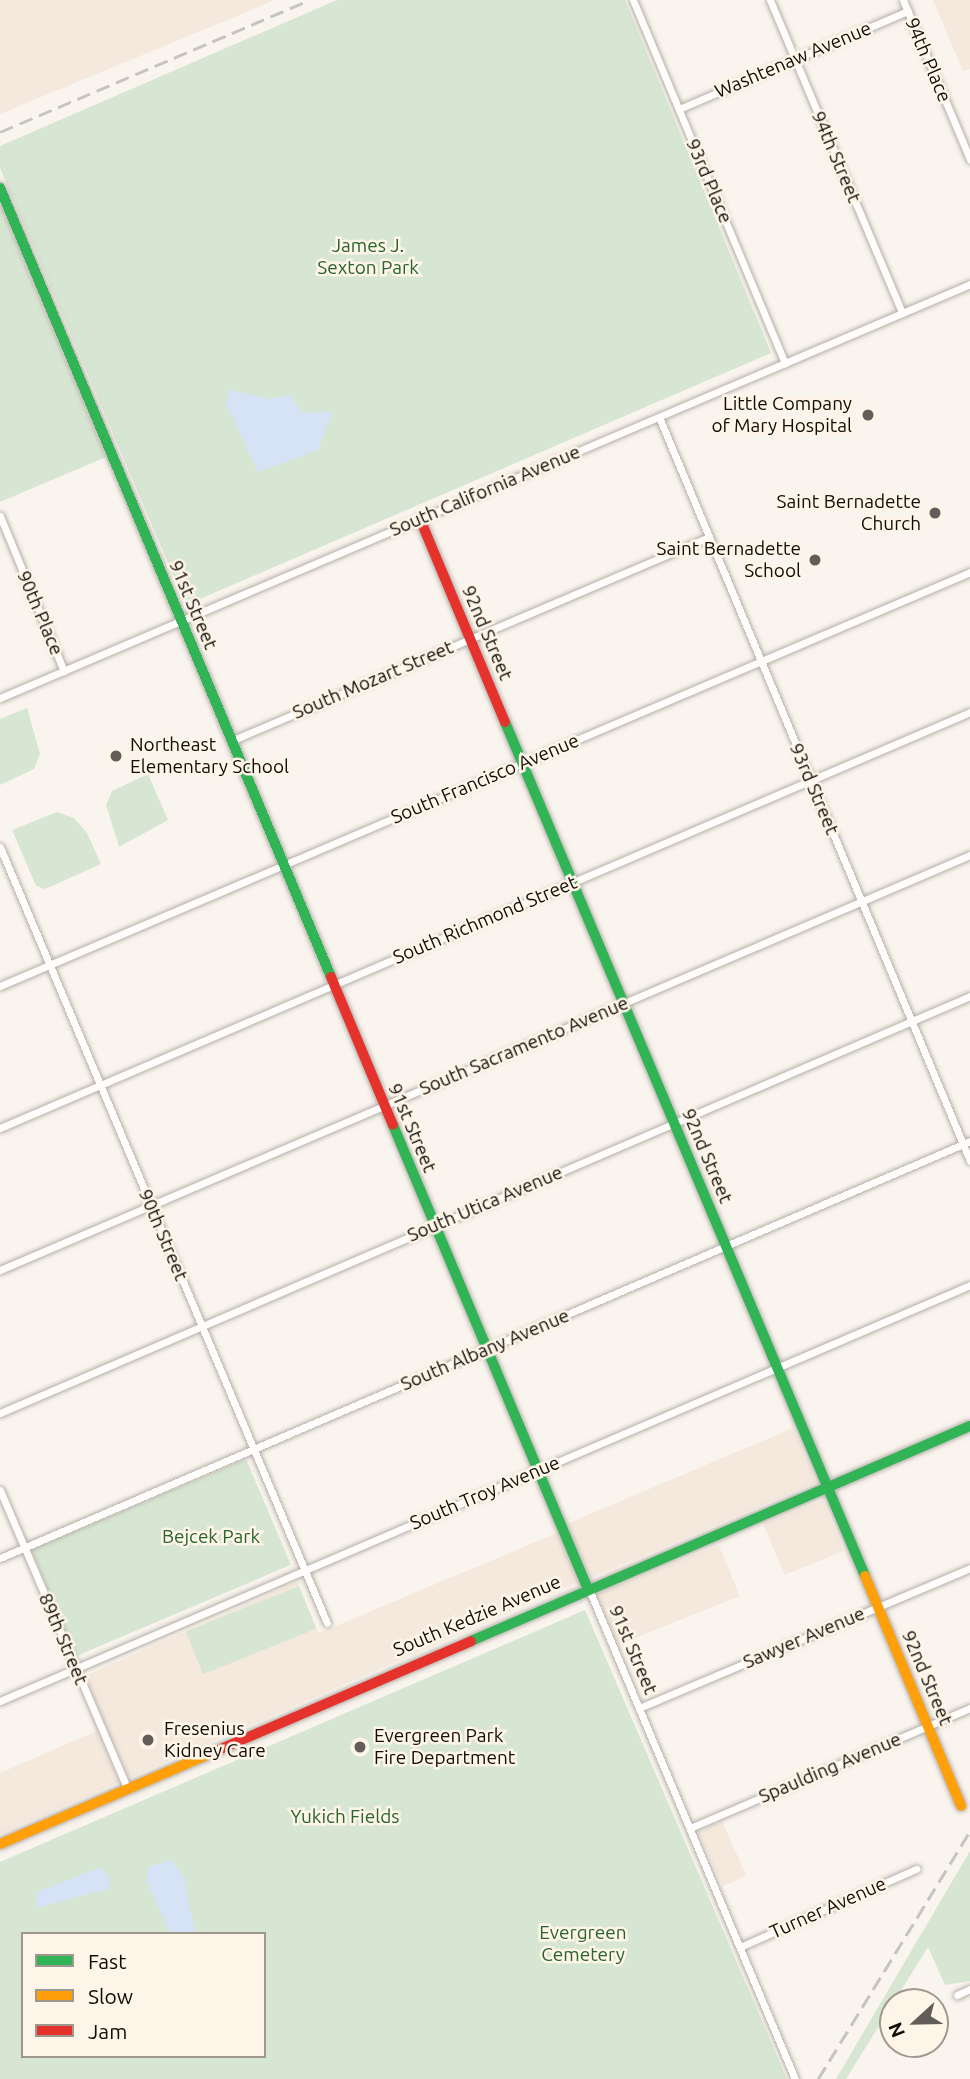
<!DOCTYPE html>
<style>
body{margin:0}
#map{position:relative;width:970px;height:2079px;overflow:hidden;background:#f9f4ed;font-family:Ubuntu,sans-serif}
div>[style]{position:absolute}
[style*='--x']{left:calc(var(--x)*1px);top:calc(var(--y)*1px);width:calc(var(--w)*1px);rotate:calc(var(--a)*1deg)}
.commercial>*{inset:0;background:#f5e9dd;transform-origin:0 0}
.green>*{inset:0;background:#d7e6d2;transform-origin:0 0}
.water>*{inset:0;background:#d6e2f6}
.roads{filter:drop-shadow(0 0 2px #b4afa9) drop-shadow(0 0 2px #b4afa9)}
.street>*{height:7px;margin:-3.5px;padding:0 3.5px;transform-origin:3.5px;border-radius:3.5px;background:#fefdfc}
.fast>*{height:10px;margin:-5px;padding:0 5px;transform-origin:5px;border-radius:5px;background:#30b455}
.slow>*{height:10px;margin:-5px;padding:0 5px;transform-origin:5px;border-radius:5px;background:#ff9f0a}
.jam>*{height:10px;margin:-5px;padding:0 5px;transform-origin:5px;border-radius:5px;background:#e5322d}
.rail>*{height:2.5px;margin-top:-1.25px;transform-origin:0;background:repeating-linear-gradient(90deg,#c6c4c2 0 14px,transparent 0 21px)}
.dots>*{width:19px;height:19px;translate:-50% -50%;box-sizing:border-box;border:4px solid #fef5e8;border-radius:50%}
span{translate:-50% -50%;white-space:nowrap;text-align:center;line-height:1.15;-webkit-text-stroke:5px #fef5e8;paint-order:stroke}
.street-label{font-size:19px;color:#100c07}
.park-label{font-size:19px;color:#28652b}
.poi-label{font-size:19px;color:#100c07}
.right{translate:-100% -50%;text-align:right}
.left{translate:0 -50%;text-align:left}
.legend{position:absolute;left:21px;top:1932px;width:245px;height:126px;box-sizing:border-box;background:#fef5e8;border:2px solid #9f988e;margin:0;padding:9px 12px;list-style:none;font-size:21px;color:#100c07}
.legend li{display:flex;align-items:center;gap:14px;height:35px}
.legend b{width:35px;border:2px solid #9f988e}
.north{position:absolute;left:879px;top:1988px;width:70px;height:70px;box-sizing:border-box;background:#fef5e8;border:2px solid #9f988e;border-radius:50%;rotate:248deg;font-size:19px;font-weight:700;line-height:28px;text-align:center;color:#100c07}
.north::after{content:'';display:block;margin:auto;width:24px;height:32px;background:#625d58;clip-path:polygon(50% 0,100% 100%,50% 72%,0 100%)}
</style>
<div id="map">
<div class="commercial">
<div style="clip-path:polygon(0 0,275px 0,0 114px)"></div>
<div style="clip-path:polygon(933px 0,970px 0,970px 69px,963px 71px)"></div>
<div style="left:793px;top:1428px;width:59px;height:245px;rotate:67deg"></div>
<div style="left:823px;top:1500px;width:55px;height:64px;rotate:68deg"></div>
<div style="clip-path:polygon(557px 1533px,578px 1582px,129px 1778px,85px 1676px,297px 1582px,319px 1633px)"></div>
<div style="left:719px;top:1545px;width:55px;height:131px;rotate:68deg"></div>
<div style="clip-path:polygon(97px 1731px,119px 1782px,0 1834px,0 1773px)"></div>
<div style="left:722px;top:1821px;width:60px;height:26px;rotate:66deg"></div>
</div>
<div class="green">
<div style="clip-path:polygon(337px 0,625px 0,771px 353px,186px 605px,0 168px,0 146px)"></div>
<div style="clip-path:polygon(0 205px,106px 457px,0 502px)"></div>
<div style="clip-path:polygon(27px 708px,40px 754px,34px 769px,0 785px,0 719px)"></div>
<div style="clip-path:polygon(148px 774px,168px 820px,119px 847px,106px 805px,112px 791px)"></div>
<div style="clip-path:polygon(57px 812px,74px 818px,87px 833px,101px 864px,45px 889px,36px 886px,12px 830px)"></div>
<div style="left:246px;top:1459px;width:115px;height:233px;rotate:67deg"></div>
<div style="left:299px;top:1586px;width:46px;height:122px;rotate:68deg"></div>
<div style="clip-path:polygon(evenodd,585px 1610px,787px 2079px,0 2079px,0 1862px,585px 1610px,23px 1934px,264px 1934px,264px 2056px,23px 2056px,23px 1934px)"></div>
<div style="clip-path:polygon(970px 1851px,970px 1981px,945px 1985px,928px 1947px,846px 2079px,836px 2079px)"></div>
</div>
<div class="water">
<div style="clip-path:polygon(230px 390px,269px 399px,291px 395px,301px 413px,332px 412px,318px 450px,258px 472px,226px 403px)"></div>
<div style="clip-path:polygon(170px 1860px,184px 1877px,195px 1934px,171px 1934px,146px 1881px,149px 1867px)"></div>
<div style="clip-path:polygon(99px 1868px,111px 1878px,108px 1889px,36px 1908px,37px 1892px)"></div>
</div>
<div class="roads">
<div class="street">
<div style="--x:633;--y:0;--w:394;--a:67.3"></div>
<div style="--x:770;--y:0;--w:340;--a:67.1"></div>
<div style="--x:903;--y:0;--w:173;--a:67.2"></div>
<div style="--x:679;--y:109;--w:249;--a:-23.2"></div>
<div style="--x:659;--y:417;--w:806;--a:67.31"></div>
<div style="--x:0;--y:516;--w:168;--a:67.6"></div>
<div style="--x:0;--y:698;--w:1055;--a:-23.11"></div>
<div style="--x:231;--y:741;--w:520;--a:-23.11"></div>
<div style="--x:0;--y:847;--w:842;--a:67.15"></div>
<div style="--x:0;--y:986;--w:1055;--a:-23.11"></div>
<div style="--x:0;--y:1128;--w:1055;--a:-23.21"></div>
<div style="--x:0;--y:1270;--w:1055;--a:-23.16"></div>
<div style="--x:0;--y:1413;--w:1056;--a:-23.26"></div>
<div style="--x:0;--y:1490;--w:324;--a:66.9"></div>
<div style="--x:0;--y:1558;--w:1056;--a:-23.26"></div>
<div style="--x:588;--y:1587;--w:534;--a:67.18"></div>
<div style="--x:0;--y:1701;--w:1055;--a:-23.21"></div>
<div style="--x:639;--y:1708;--w:359;--a:-22.9"></div>
<div style="--x:690;--y:1828;--w:305;--a:-23.2"></div>
<div style="--x:740;--y:1947;--w:193;--a:-23.9"></div>
<div style="--x:957;--y:1995;--w:14;--a:-25"></div>
</div>
<div class="fast">
<div style="--x:0;--y:188;--w:856;--a:67.24"></div>
<div style="--x:505;--y:722;--w:927;--a:67.14"></div>
<div style="--x:393;--y:1125;--w:501;--a:67.22"></div>
<div style="--x:471;--y:1641;--w:543;--a:-23.31"></div>
</div>
<div class="slow">
<div style="--x:865;--y:1576;--w:249;--a:67.3"></div>
<div style="--x:0;--y:1844;--w:228;--a:-23.3"></div>
</div>
<div class="jam">
<div style="--x:420;--y:519;--w:220;--a:67.3"></div>
<div style="--x:331;--y:977;--w:160;--a:67.3"></div>
<div style="--x:209;--y:1754;--w:285;--a:-23.3"></div>
</div>
</div>
<div class="rail">
<div style="--x:0;--y:132;--w:336;--a:-23.1"></div>
<div style="--x:818;--y:2079;--w:291;--a:-58.5"></div>
</div>
<div class="dots">
<div style="left:868px;top:415px;background:#625d58"></div>
<div style="left:935px;top:513px;background:#625d58"></div>
<div style="left:815px;top:560px;background:#625d58"></div>
<div style="left:116px;top:756px;background:#625d58"></div>
<div style="left:148px;top:1740px;background:#625d58"></div>
<div style="left:360px;top:1747px;background:#625d58"></div>
</div>
<div class="street-label">
<span style="left:793px;top:60px;rotate:-23deg">Washtenaw Avenue</span>
<span style="left:928px;top:60px;rotate:67deg">94th Place</span>
<span style="left:836px;top:157px;rotate:67deg">94th Street</span>
<span style="left:709px;top:181px;rotate:67deg">93rd Place</span>
<span style="left:485px;top:491px;rotate:-23deg">South California Avenue</span>
<span style="left:193px;top:605px;rotate:67deg">91st Street</span>
<span style="left:40px;top:613px;rotate:67deg">90th Place</span>
<span style="left:487px;top:633px;rotate:67deg">92nd Street</span>
<span style="left:373px;top:680px;rotate:-23deg">South Mozart Street</span>
<span style="left:485px;top:779px;rotate:-23deg">South Francisco Avenue</span>
<span style="left:814px;top:789px;rotate:67deg">93rd Street</span>
<span style="left:485px;top:920px;rotate:-23deg">South Richmond Street</span>
<span style="left:524px;top:1046px;rotate:-23deg">South Sacramento Avenue</span>
<span style="left:412px;top:1128px;rotate:67deg">91st Street</span>
<span style="left:707px;top:1156px;rotate:67deg">92nd Street</span>
<span style="left:485px;top:1204px;rotate:-23deg">South Utica Avenue</span>
<span style="left:163px;top:1235px;rotate:67deg">90th Street</span>
<span style="left:485px;top:1350px;rotate:-23deg">South Albany Avenue</span>
<span style="left:485px;top:1493px;rotate:-23deg">South Troy Avenue</span>
<span style="left:477px;top:1616px;rotate:-23deg">South Kedzie Avenue</span>
<span style="left:804px;top:1638px;rotate:-23deg">Sawyer Avenue</span>
<span style="left:63px;top:1639px;rotate:67deg">89th Street</span>
<span style="left:633px;top:1650px;rotate:67deg">91st Street</span>
<span style="left:927px;top:1678px;rotate:67deg">92nd Street</span>
<span style="left:830px;top:1768px;rotate:-23deg">Spaulding Avenue</span>
<span style="left:828px;top:1908px;rotate:-24deg">Turner Avenue</span>
</div>
<div class="park-label">
<span style="left:368px;top:257px">James J.<br>Sexton Park</span>
<span style="left:211px;top:1537px">Bejcek Park</span>
<span style="left:345px;top:1817px">Yukich Fields</span>
<span style="left:583px;top:1944px">Evergreen<br>Cemetery</span>
</div>
<div class="poi-label">
<span class="right" style="left:852px;top:415px">Little Company<br>of Mary Hospital</span>
<span class="right" style="left:921px;top:513px">Saint Bernadette<br>Church</span>
<span class="right" style="left:801px;top:560px">Saint Bernadette<br>School</span>
<span class="left" style="left:130px;top:756px">Northeast<br>Elementary School</span>
<span class="left" style="left:164px;top:1740px">Fresenius<br>Kidney Care</span>
<span class="left" style="left:374px;top:1747px">Evergreen Park<br>Fire Department</span>
</div>
<ul class="legend">
<li><b style="height:9px;background:#30b455"></b>Fast</li>
<li><b style="height:9px;background:#ff9f0a"></b>Slow</li>
<li><b style="height:9px;background:#e5322d"></b>Jam</li>
</ul>
<div class="north">N</div>
</div>
